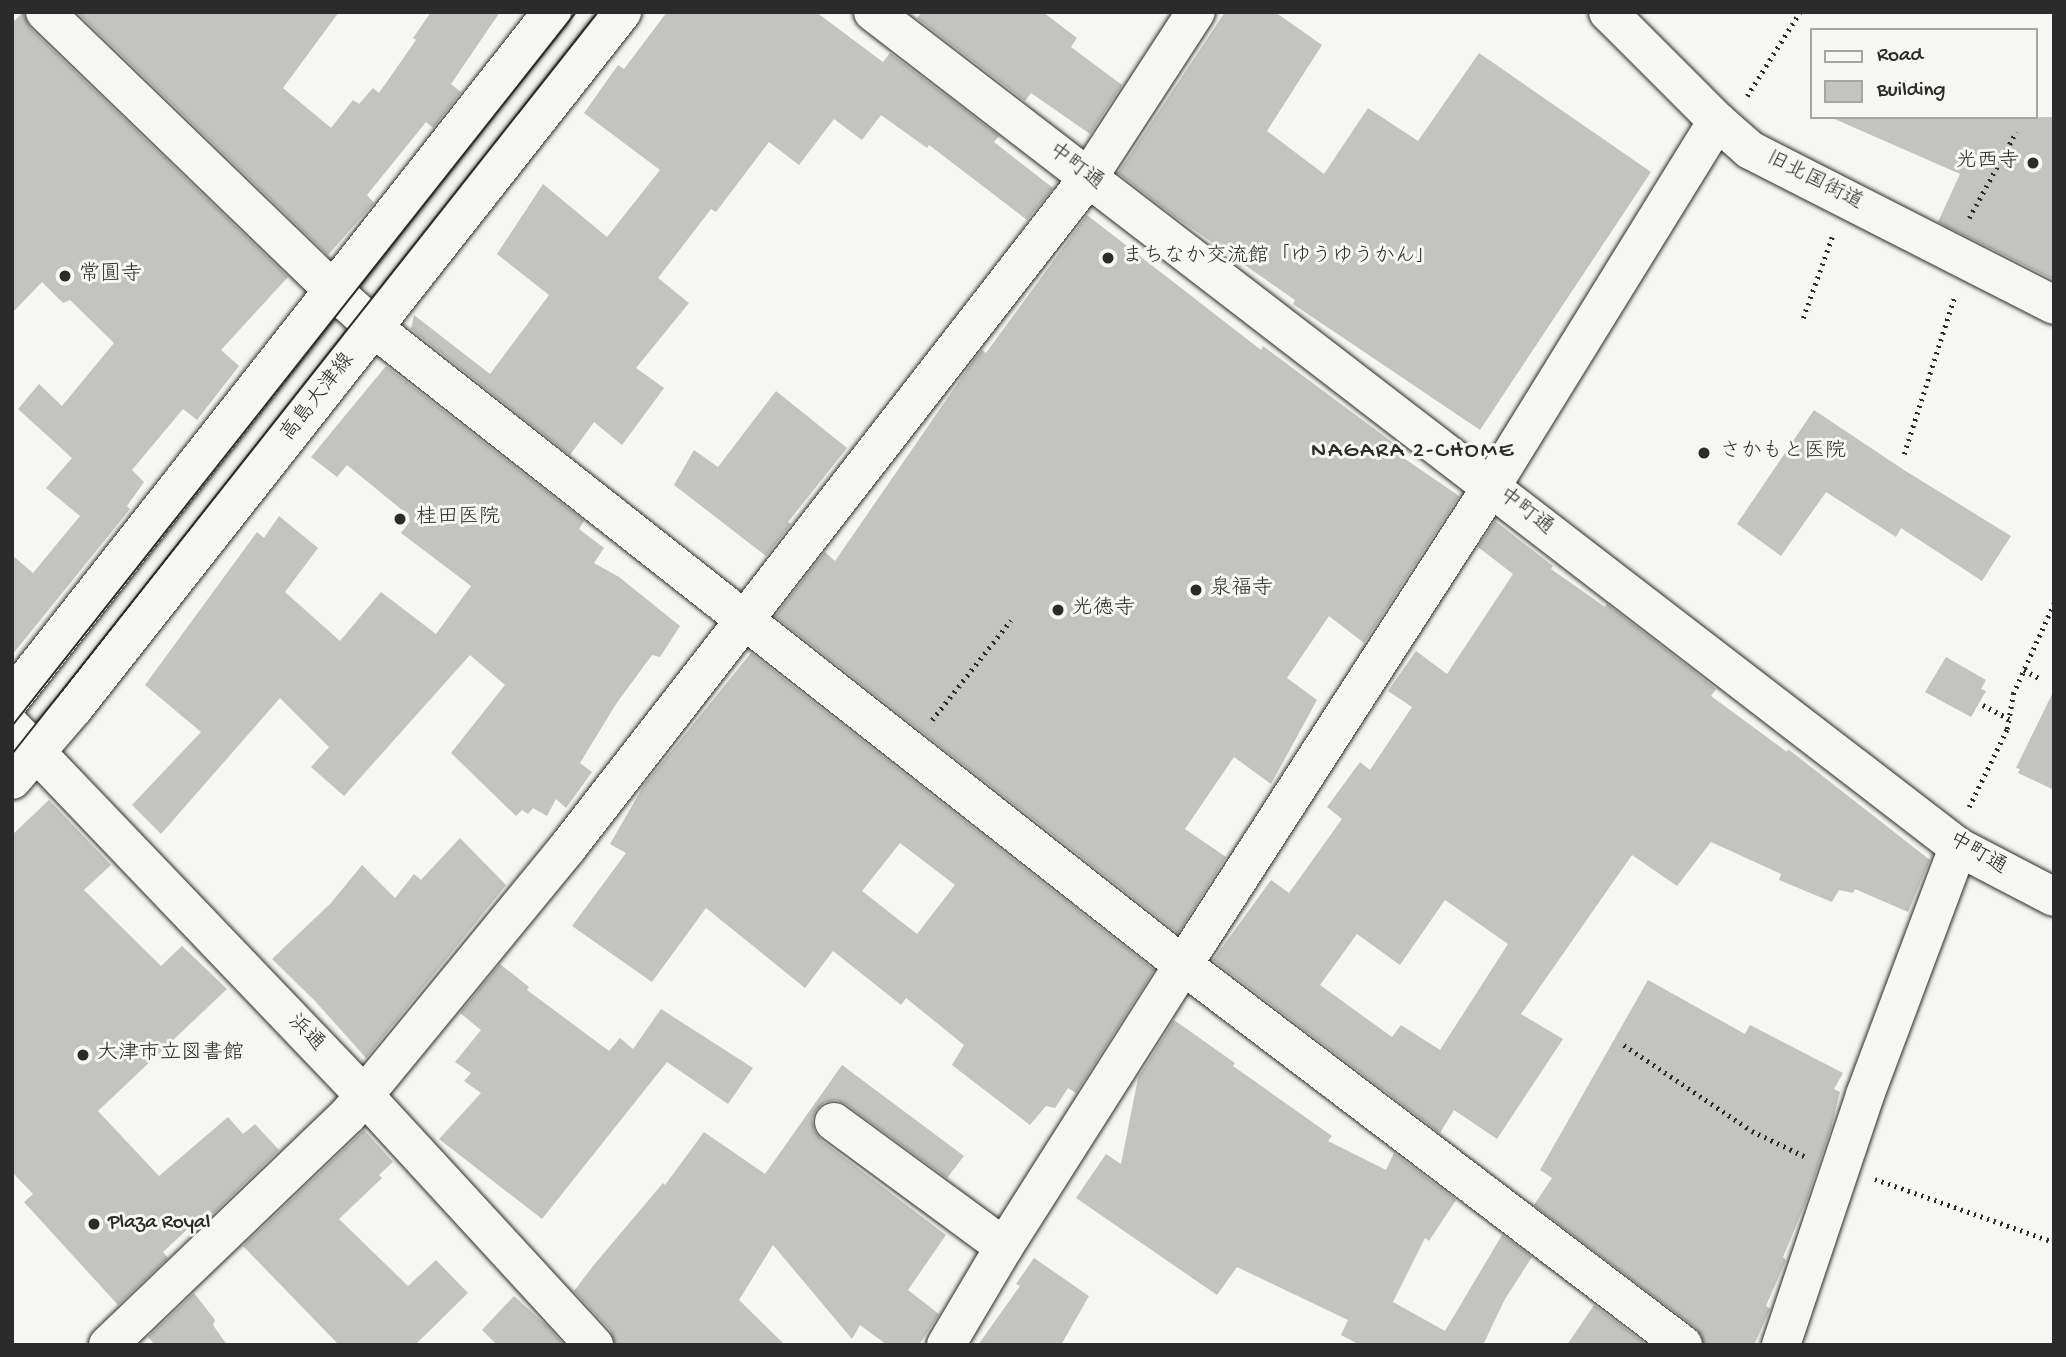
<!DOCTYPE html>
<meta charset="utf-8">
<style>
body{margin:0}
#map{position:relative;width:2066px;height:1357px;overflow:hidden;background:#f6f6f2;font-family:"Gochi Hand","Klee One",sans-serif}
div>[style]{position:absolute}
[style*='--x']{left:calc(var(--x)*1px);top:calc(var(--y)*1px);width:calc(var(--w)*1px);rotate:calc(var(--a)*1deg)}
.building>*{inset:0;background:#c3c3c0}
.path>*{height:4.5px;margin-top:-2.25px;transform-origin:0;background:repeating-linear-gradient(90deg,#2b2b2b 0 2px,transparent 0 7px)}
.roads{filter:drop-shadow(0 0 2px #2b2b2b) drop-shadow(0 0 2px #2b2b2b)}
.minor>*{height:38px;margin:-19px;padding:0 19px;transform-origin:19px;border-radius:19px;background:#f6f6f2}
.major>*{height:38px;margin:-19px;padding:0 19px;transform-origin:19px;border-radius:19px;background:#f6f6f2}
.tram>*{height:2px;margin:-1px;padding:0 1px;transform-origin:1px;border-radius:1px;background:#2b2b2b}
.dots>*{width:19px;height:19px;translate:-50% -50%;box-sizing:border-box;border:4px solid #f6f6f2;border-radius:50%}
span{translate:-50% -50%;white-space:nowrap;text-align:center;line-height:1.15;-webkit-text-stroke:6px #f6f6f2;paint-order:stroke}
.poi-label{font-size:21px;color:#2b2b2b}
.right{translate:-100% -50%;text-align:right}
.left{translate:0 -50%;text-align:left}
.street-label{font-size:21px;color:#2b2b2b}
.neighbourhood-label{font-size:23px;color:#2b2b2b;letter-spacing:2px}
.frame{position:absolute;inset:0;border:14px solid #2b2b2b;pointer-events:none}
.legend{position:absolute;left:1810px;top:28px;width:228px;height:91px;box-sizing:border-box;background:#f6f6f2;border:2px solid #a5a5a2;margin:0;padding:9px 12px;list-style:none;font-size:21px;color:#2b2b2b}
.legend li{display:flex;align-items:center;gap:14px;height:35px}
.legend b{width:35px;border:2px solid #a5a5a2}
</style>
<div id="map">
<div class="building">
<div style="clip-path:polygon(23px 12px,30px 28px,288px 277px,221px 350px,239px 366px,197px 420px,183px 409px,132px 470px,144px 482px,127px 506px,130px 509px,12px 655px,12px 555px,33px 573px,80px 516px,46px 488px,72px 458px,18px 409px,39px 384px,62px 406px,114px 343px,70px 300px,63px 303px,42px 282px,12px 313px,12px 23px)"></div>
<div style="clip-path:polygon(77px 12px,339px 12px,283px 88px,331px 128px,353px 100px,359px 104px,373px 88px,379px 93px,416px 40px,413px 38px,431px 12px,500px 12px,451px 84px,461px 92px,433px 128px,426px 122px,367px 195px,374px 203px,328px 255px)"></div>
<div style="clip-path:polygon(667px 12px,816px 12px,883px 62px,890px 53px,999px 136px,994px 142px,1053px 188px,1027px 220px,929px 145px,927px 148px,881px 115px,862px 140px,834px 119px,799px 165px,769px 142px,716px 212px,711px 209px,658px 278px,689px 303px,636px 368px,664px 388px,622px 445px,594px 422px,570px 455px,411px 329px,414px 315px,490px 374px,549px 295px,497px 254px,543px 184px,607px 237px,660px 170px,584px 113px,618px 65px,624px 69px)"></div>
<div style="clip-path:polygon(922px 12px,1043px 12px,1077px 38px,1071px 47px,1122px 85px,1090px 134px,1031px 93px,1025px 101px,917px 18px)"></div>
<div style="clip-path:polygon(1225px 12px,1275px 12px,1322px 45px,1267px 131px,1324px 174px,1368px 108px,1418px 141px,1479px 53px,1651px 172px,1480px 430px,1293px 304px,1295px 300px,1174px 216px,1118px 173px)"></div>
<div style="clip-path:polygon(1830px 117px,2054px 117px,2054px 280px,1938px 222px,1960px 174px)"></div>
<div style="clip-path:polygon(1087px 215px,1261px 350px,1263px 346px,1396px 445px,1392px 450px,1459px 496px,1364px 643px,1329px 616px,1287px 678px,1317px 700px,1271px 784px,1234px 757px,1185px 829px,1226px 857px,1178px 933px,775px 616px,825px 552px,835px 561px,973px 361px,982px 350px,986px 353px)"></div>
<div style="clip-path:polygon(386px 366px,584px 521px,579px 529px,604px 548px,594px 563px,619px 577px,680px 626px,660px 657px,652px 655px,616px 704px,580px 763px,592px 772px,566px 808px,556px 799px,547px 816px,533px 808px,528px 814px,522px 810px,516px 816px,451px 753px,505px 685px,470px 655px,344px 796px,311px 767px,329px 747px,280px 698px,161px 834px,132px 805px,201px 732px,145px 685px,257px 532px,264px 538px,279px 516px,318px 548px,285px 592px,340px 641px,381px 592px,436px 634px,471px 586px,401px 533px,410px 521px,405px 517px,407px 514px,347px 465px,337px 477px,311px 457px)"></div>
<div style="clip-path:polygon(776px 391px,847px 448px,788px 522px,791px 524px,766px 556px,674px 485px,694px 450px,718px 467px)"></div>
<div style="clip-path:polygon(1814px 410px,1904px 470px,2011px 536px,1982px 581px,1901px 528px,1896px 537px,1826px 492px,1781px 556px,1737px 524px)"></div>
<div style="clip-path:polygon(evenodd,1495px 521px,1553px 566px,1551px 569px,1605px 607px,1607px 604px,1691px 669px,1716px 689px,1711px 696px,1787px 752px,1788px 749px,1930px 860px,1908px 912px,1855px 889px,1853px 893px,1839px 890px,1832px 902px,1779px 880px,1781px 874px,1711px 842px,1677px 886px,1632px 855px,1521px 1014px,1563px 1039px,1497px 1139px,1454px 1110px,1440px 1133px,1213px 960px,1271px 880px,1289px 893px,1342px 819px,1327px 807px,1360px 762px,1370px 770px,1412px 707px,1388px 691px,1416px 651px,1447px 674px,1513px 574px,1478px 547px,1495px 521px,1445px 900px,1508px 944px,1440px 1050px,1401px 1025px,1392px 1037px,1320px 985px,1357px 934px,1400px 965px,1445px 900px)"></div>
<div style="clip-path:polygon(evenodd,751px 653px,1154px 970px,1076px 1093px,1068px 1088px,1055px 1108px,1046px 1106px,1030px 1125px,952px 1065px,964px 1045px,906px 998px,901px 1005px,833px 951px,805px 988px,706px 908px,652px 982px,572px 926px,626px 853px,610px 844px,644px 785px,751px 653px,900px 843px,955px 885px,917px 934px,862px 891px,900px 843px)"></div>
<div style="clip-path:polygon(1946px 657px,1986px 680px,1981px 689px,1986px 691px,1971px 717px,1925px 692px)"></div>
<div style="clip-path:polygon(2054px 690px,2054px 790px,2018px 773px,2020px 769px,2016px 768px)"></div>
<div style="clip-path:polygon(49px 800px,111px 865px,84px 890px,161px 966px,182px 946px,227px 989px,98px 1111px,159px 1176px,228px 1117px,243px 1134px,255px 1124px,279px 1150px,213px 1214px,208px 1210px,163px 1252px,168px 1258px,118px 1305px,24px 1202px,33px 1194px,12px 1172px,12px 835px)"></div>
<div style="clip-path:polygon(460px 838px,506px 885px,366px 1058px,315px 1001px,272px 959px,331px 903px,362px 865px,395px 898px,414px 874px,421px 880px)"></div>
<div style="clip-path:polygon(500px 964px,529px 987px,527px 990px,609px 1051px,620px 1038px,633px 1049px,661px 1009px,753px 1068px,728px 1104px,667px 1062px,542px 1219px,439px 1139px,481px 1093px,464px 1081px,471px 1073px,455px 1062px,481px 1030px,460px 1013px)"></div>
<div style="clip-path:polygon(1648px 980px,1745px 1034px,1750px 1025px,1843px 1073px,1834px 1089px,1840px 1092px,1831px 1128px,1806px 1202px,1783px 1257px,1786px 1260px,1766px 1306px,1770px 1309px,1754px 1345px,1704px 1345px,1696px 1328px,1534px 1205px,1552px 1178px,1540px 1170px)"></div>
<div style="clip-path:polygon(1174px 1020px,1235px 1063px,1233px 1066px,1332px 1136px,1328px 1141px,1386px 1170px,1394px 1153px,1456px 1200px,1429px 1241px,1425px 1238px,1393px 1302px,1445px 1331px,1502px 1235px,1532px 1257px,1505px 1299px,1483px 1345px,1360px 1345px,1341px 1335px,1348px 1320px,1237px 1267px,1217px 1295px,1076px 1198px,1106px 1154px,1121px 1164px,1138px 1078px)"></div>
<div style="clip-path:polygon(842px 1065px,964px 1156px,947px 1178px,846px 1104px,836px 1100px,825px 1102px,816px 1110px,812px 1119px,814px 1130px,821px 1140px,946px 1235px,908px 1290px,939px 1314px,919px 1345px,887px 1345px,860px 1325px,852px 1339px,773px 1245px,739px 1300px,785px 1345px,615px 1345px,610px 1330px,574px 1291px,593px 1266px,663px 1183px,665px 1185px,704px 1132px,765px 1174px)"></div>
<div style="clip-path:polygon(364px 1130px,393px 1162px,379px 1175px,382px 1178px,339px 1219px,408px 1286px,436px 1260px,468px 1293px,415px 1345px,339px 1345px,243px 1246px)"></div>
<div style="clip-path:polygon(1034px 1258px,1089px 1296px,1061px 1345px,978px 1345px,1020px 1286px,1016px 1284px)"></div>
<div style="clip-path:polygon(194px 1293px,215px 1320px,213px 1325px,227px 1345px,155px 1345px,148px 1337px)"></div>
<div style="clip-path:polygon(514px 1296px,547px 1326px,564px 1345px,497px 1345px,482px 1330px)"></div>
<div style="clip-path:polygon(1594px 1305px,1647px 1345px,1567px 1345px)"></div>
</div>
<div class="path">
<div style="--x:1747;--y:96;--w:99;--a:-57.8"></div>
<div style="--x:1969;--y:218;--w:98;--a:-61.3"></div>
<div style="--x:1803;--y:318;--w:86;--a:-70.3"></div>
<div style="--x:1904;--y:454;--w:164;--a:-72.2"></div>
<div style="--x:2024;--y:670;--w:17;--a:28"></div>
<div style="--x:1983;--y:705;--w:30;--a:28"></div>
<div style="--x:932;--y:720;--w:127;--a:-51.7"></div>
<div style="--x:1969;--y:807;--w:87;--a:-64"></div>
<div style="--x:2007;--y:729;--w:36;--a:-80"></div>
<div style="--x:2013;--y:694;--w:100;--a:-65.7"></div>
<div style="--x:1624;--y:1045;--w:154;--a:33.9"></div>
<div style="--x:1752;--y:1131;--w:58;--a:25.7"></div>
<div style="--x:1875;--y:1179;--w:190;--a:19.4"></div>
</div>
<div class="roads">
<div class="minor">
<div style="--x:45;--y:12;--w:402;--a:44"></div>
<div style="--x:334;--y:291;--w:74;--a:41.7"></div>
<div style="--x:389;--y:340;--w:1010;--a:38.21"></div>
<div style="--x:1183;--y:965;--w:628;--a:37.23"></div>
<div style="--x:873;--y:12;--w:1369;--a:37.58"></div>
<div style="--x:1958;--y:847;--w:108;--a:27.5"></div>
<div style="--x:1608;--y:12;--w:154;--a:45"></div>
<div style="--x:1717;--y:121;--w:44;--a:41.3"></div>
<div style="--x:1750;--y:150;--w:341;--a:27"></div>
<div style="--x:37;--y:753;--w:473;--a:46.3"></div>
<div style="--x:364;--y:1095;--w:340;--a:47.4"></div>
<div style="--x:834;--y:1122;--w:211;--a:36.3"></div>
<div style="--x:108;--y:1345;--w:332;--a:-43.8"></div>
<div style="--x:348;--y:1115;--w:347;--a:-50.6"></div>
<div style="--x:568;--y:847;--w:847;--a:-52.14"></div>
<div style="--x:1088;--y:178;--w:198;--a:-57"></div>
<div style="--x:946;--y:1345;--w:114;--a:-59.4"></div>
<div style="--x:1004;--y:1247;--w:334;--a:-57.6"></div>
<div style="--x:1183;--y:965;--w:569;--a:-57.2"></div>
<div style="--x:1491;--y:487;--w:430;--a:-58.3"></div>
<div style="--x:1781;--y:1345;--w:264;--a:-71.4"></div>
<div style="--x:1865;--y:1095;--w:265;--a:-69.4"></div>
</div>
<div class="major">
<div style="--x:12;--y:698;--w:873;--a:-51.79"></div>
<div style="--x:12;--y:727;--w:36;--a:46"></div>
<div style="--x:12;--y:780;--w:95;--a:-49.3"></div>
<div style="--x:74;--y:708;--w:886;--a:-51.78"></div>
</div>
</div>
<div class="tram">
<div style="--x:12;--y:726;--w:910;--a:-51.69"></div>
<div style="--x:12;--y:754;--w:945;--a:-51.7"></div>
</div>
<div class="dots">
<div style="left:2033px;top:163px;background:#2b2b2b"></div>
<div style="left:1108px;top:258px;background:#2b2b2b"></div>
<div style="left:65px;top:276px;background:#2b2b2b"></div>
<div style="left:1704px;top:453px;background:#2b2b2b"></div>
<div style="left:400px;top:519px;background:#2b2b2b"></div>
<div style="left:1196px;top:590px;background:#2b2b2b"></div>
<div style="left:1058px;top:610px;background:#2b2b2b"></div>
<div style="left:83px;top:1055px;background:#2b2b2b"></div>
<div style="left:94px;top:1224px;background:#2b2b2b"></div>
</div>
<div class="poi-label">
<span class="right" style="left:2019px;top:163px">光西寺</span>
<span class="left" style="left:1122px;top:258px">まちなか交流館「ゆうゆうかん」</span>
<span class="left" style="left:79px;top:276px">常圓寺</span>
<span class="left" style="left:1720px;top:453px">さかもと医院</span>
<span class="left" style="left:416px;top:519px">桂田医院</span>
<span class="left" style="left:1210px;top:590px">泉福寺</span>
<span class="left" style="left:1072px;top:610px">光徳寺</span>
<span class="left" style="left:97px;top:1055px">大津市立図書館</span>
<span class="left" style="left:108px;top:1224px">Plaza Royal</span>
</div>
<div class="street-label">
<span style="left:1075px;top:168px;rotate:37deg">中町通</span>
<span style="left:1814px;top:182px;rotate:27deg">旧北国街道</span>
<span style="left:319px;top:398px;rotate:-52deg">高島大津線</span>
<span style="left:1525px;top:513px;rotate:38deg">中町通</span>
<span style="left:1977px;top:855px;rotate:30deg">中町通</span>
<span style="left:305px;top:1034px;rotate:46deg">浜通</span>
</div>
<div class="neighbourhood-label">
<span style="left:1413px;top:452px">NAGARA 2-CHOME</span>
</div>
<div class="frame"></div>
<ul class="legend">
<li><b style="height:9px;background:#f6f6f2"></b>Road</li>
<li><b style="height:19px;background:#c3c3c0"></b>Building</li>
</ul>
</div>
